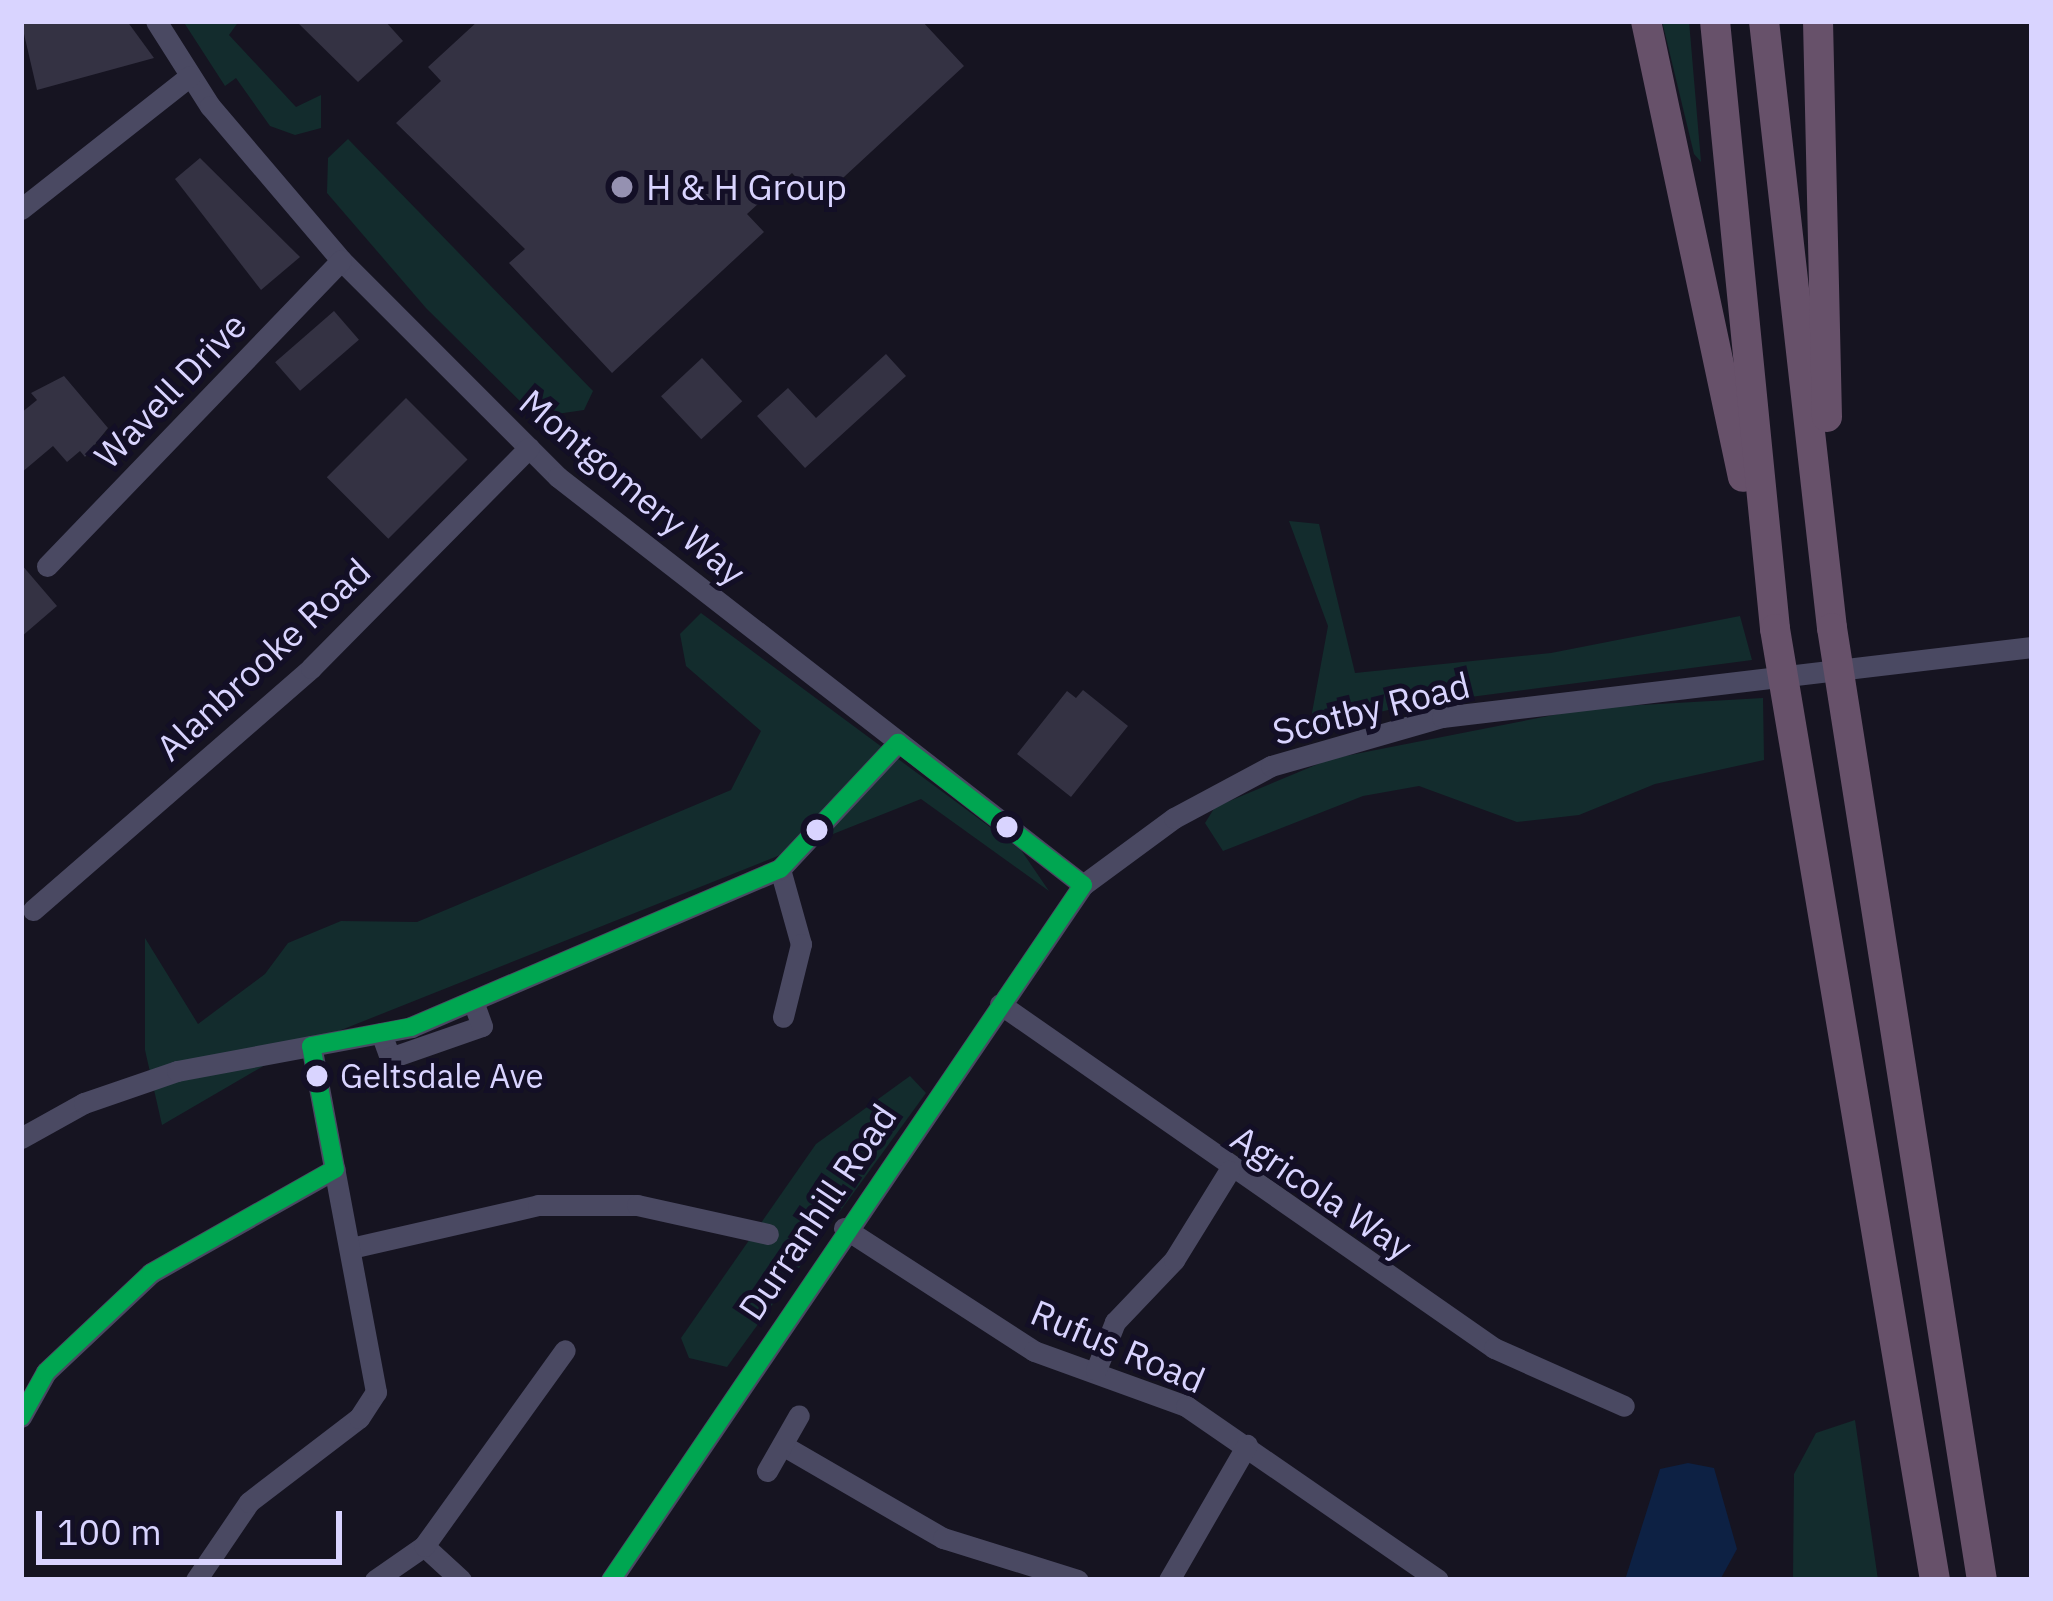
<!DOCTYPE html>
<style>
body{margin:0}
#map{position:relative;width:2053px;height:1601px;overflow:hidden;background:#161421;font-family:"IBM Plex Sans",sans-serif}
div>[style]{position:absolute}
[style*='--x']{left:calc(var(--x)*1px);top:calc(var(--y)*1px);width:calc(var(--w)*1px);rotate:calc(var(--a)*1deg)}
.green>*{inset:0;background:#132c2d}
.water>*{inset:0;background:#0d2144}
.building>*{inset:0;background:#343243;transform-origin:0 0}
.minor>*{height:21px;margin:-10.5px;padding:0 10.5px;transform-origin:10.5px;border-radius:10.5px;background:#4a4962}
.highway>*{height:30px;margin:-15px;padding:0 15px;transform-origin:15px;border-radius:15px;background:#67516a}
.bus-1>*{height:18px;margin:-9px;padding:0 9px;transform-origin:9px;border-radius:9px;background:#00a651}
.dots>*{width:33px;height:33px;translate:-50% -50%;box-sizing:border-box;border:6px solid #130f26;border-radius:50%}
span{translate:-50% -50%;white-space:nowrap;text-align:center;line-height:1.15;-webkit-text-stroke:10px #130f26;paint-order:stroke}
.bus-label{font-size:33px;color:#d9d4ff}
.left{translate:0 -50%;text-align:left}
.poi-label{font-size:36px;color:#d9d4ff}
.street-label{font-size:36px;color:#d9d4ff}
.frame{position:absolute;inset:0;border:24px solid #d9d4ff;pointer-events:none}
.scale{position:absolute;left:36px;top:1511px;width:306px;height:54px;box-sizing:border-box;border:6px solid #d9d4ff;border-top:0;padding-left:15px;font-size:36px;line-height:42px;white-space:nowrap;color:#d9d4ff;-webkit-text-stroke:9px #130f26;paint-order:stroke}
</style>
<div id="map">
<div class="green">
<div style="clip-path:polygon(183px 21px,239px 21px,229px 35px,296px 107px,321px 95px,321px 128px,295px 135px,270px 126px,236px 78px,225px 86px)"></div>
<div style="clip-path:polygon(1662px 21px,1689px 21px,1701px 162px,1694px 154px)"></div>
<div style="clip-path:polygon(348px 139px,593px 391px,584px 410px,536px 417px,426px 308px,327px 193px,328px 158px)"></div>
<div style="clip-path:polygon(1289px 521px,1319px 524px,1355px 673px,1551px 653px,1740px 616px,1752px 660px,1409px 705px,1309px 729px,1328px 626px)"></div>
<div style="clip-path:polygon(701px 613px,1021px 850px,1049px 891px,921px 799px,291px 1050px,162px 1125px,145px 1050px,145px 938px,198px 1024px,265px 974px,288px 943px,341px 921px,417px 922px,731px 790px,761px 731px,686px 666px,680px 634px)"></div>
<div style="clip-path:polygon(1763px 698px,1764px 760px,1655px 784px,1579px 815px,1517px 822px,1419px 786px,1363px 796px,1223px 851px,1205px 823px,1215px 807px,1330px 759px,1589px 708px)"></div>
<div style="clip-path:polygon(910px 1076px,926px 1093px,727px 1367px,689px 1358px,681px 1338px,816px 1144px)"></div>
<div style="clip-path:polygon(1855px 1420px,1878px 1580px,1793px 1580px,1794px 1474px,1816px 1433px)"></div>
</div>
<div class="water">
<div style="clip-path:polygon(1688px 1463px,1714px 1468px,1737px 1549px,1720px 1580px,1625px 1580px,1660px 1469px)"></div>
</div>
<div class="building">
<div style="clip-path:polygon(21px 21px,127px 21px,154px 58px,37px 90px)"></div>
<div style="clip-path:polygon(296px 21px,385px 21px,403px 41px,358px 82px)"></div>
<div style="clip-path:polygon(478px 21px,922px 21px,964px 66px,818px 201px,792px 173px,747px 214px,764px 232px,612px 373px,509px 263px,525px 249px,396px 123px,441px 81px,428px 67px)"></div>
<div style="clip-path:polygon(200px 158px,300px 257px,261px 290px,175px 179px)"></div>
<div style="left:334px;top:311px;width:38px;height:78px;rotate:49deg"></div>
<div style="clip-path:polygon(886px 354px,906px 376px,805px 468px,757px 416px,788px 388px,816px 418px)"></div>
<div style="left:702px;top:358px;width:59px;height:56px;rotate:47deg"></div>
<div style="clip-path:polygon(64px 376px,108px 428px,85px 457px,80px 451px,67px 462px,53px 446px,21px 473px,21px 413px,37px 400px,31px 393px)"></div>
<div style="left:406px;top:398px;width:87px;height:112px;rotate:45deg"></div>
<div style="clip-path:polygon(21px 564px,57px 606px,21px 637px)"></div>
<div style="clip-path:polygon(1083px 690px,1128px 726px,1071px 797px,1017px 754px,1067px 691px,1076px 698px)"></div>
</div>
<div class="minor">
<div style="--x:156;--y:21;--w:101;--a:57.6"></div>
<div style="--x:210;--y:106;--w:202;--a:49.6"></div>
<div style="--x:341;--y:260;--w:307;--a:45"></div>
<div style="--x:558;--y:477;--w:665;--a:37.85"></div>
<div style="--x:21;--y:209;--w:215;--a:-38.2"></div>
<div style="--x:47;--y:566;--w:424;--a:-46.1"></div>
<div style="--x:780;--y:869;--w:78;--a:74.4"></div>
<div style="--x:801;--y:944;--w:75;--a:103.9"></div>
<div style="--x:33;--y:910;--w:369;--a:-41"></div>
<div style="--x:311;--y:668;--w:310;--a:-45.3"></div>
<div style="--x:1000;--y:1004;--w:602;--a:34.85"></div>
<div style="--x:1494;--y:1348;--w:142;--a:24"></div>
<div style="--x:381;--y:1033;--w:27;--a:70"></div>
<div style="--x:390;--y:1058;--w:97;--a:-19.2"></div>
<div style="--x:482;--y:1026;--w:27;--a:-110"></div>
<div style="--x:21;--y:1138;--w:72;--a:-29.1"></div>
<div style="--x:84;--y:1103;--w:98;--a:-19"></div>
<div style="--x:177;--y:1071;--w:238;--a:-10.6"></div>
<div style="--x:411;--y:1027;--w:401;--a:-23.2"></div>
<div style="--x:780;--y:869;--w:173;--a:-46.9"></div>
<div style="--x:844;--y:1228;--w:226;--a:32.9"></div>
<div style="--x:1034;--y:1351;--w:162;--a:19.9"></div>
<div style="--x:1186;--y:1406;--w:306;--a:34.6"></div>
<div style="--x:351;--y:1248;--w:192;--a:-12.9"></div>
<div style="--x:538;--y:1205;--w:99;--a:0"></div>
<div style="--x:637;--y:1205;--w:134;--a:12.5"></div>
<div style="--x:1096;--y:1370;--w:52;--a:-68.4"></div>
<div style="--x:1115;--y:1322;--w:86;--a:-46.4"></div>
<div style="--x:1174;--y:1260;--w:105;--a:-58.3"></div>
<div style="--x:21;--y:1417;--w:51;--a:-60.9"></div>
<div style="--x:46;--y:1372;--w:144;--a:-43.3"></div>
<div style="--x:151;--y:1273;--w:211;--a:-29.5"></div>
<div style="--x:784;--y:1446;--w:184;--a:30.1"></div>
<div style="--x:943;--y:1538;--w:141;--a:17.3"></div>
<div style="--x:767;--y:1471;--w:64;--a:-60.3"></div>
<div style="--x:424;--y:1546;--w:50;--a:42.6"></div>
<div style="--x:196;--y:1580;--w:94;--a:-55.8"></div>
<div style="--x:249;--y:1502;--w:138;--a:-37.4"></div>
<div style="--x:359;--y:1418;--w:31;--a:-57"></div>
<div style="--x:376;--y:1392;--w:352;--a:-100.6"></div>
<div style="--x:375;--y:1580;--w:60;--a:-34.8"></div>
<div style="--x:424;--y:1546;--w:241;--a:-54.3"></div>
<div style="--x:611;--y:1580;--w:840;--a:-55.82"></div>
<div style="--x:1083;--y:885;--w:113;--a:-36.4"></div>
<div style="--x:1174;--y:818;--w:110;--a:-28.2"></div>
<div style="--x:1271;--y:766;--w:178;--a:-16"></div>
<div style="--x:1442;--y:717;--w:594;--a:-6.77"></div>
<div style="--x:1169;--y:1580;--w:156;--a:-60"></div>
</div>
<div class="highway">
<div style="--x:1646;--y:21;--w:466;--a:78"></div>
<div style="--x:1715;--y:21;--w:611;--a:84.36"></div>
<div style="--x:1775;--y:629;--w:964;--a:80.45"></div>
<div style="--x:1764;--y:21;--w:611;--a:83.61"></div>
<div style="--x:1832;--y:628;--w:964;--a:81.05"></div>
<div style="--x:1818;--y:21;--w:396;--a:88.7"></div>
</div>
<div class="bus-1">
<div style="--x:21;--y:1417;--w:51;--a:-60.9"></div>
<div style="--x:46;--y:1372;--w:144;--a:-43.3"></div>
<div style="--x:151;--y:1273;--w:211;--a:-29.5"></div>
<div style="--x:335;--y:1169;--w:125;--a:-101"></div>
<div style="--x:311;--y:1046;--w:102;--a:-10.8"></div>
<div style="--x:411;--y:1027;--w:401;--a:-23.2"></div>
<div style="--x:780;--y:869;--w:173;--a:-46.9"></div>
<div style="--x:898;--y:743;--w:233;--a:37.5"></div>
<div style="--x:1083;--y:885;--w:840;--a:124.18"></div>
</div>
<div class="dots">
<div style="left:622px;top:187px;background:#9591b1"></div>
<div style="left:1007px;top:827px;background:#d9d4ff"></div>
<div style="left:817px;top:830px;background:#d9d4ff"></div>
<div style="left:317px;top:1076px;background:#d9d4ff"></div>
</div>
<div class="bus-label">
<span class="left" style="left:340px;top:1076px">Geltsdale Ave</span>
</div>
<div class="poi-label">
<span class="left" style="left:646px;top:187px">H &amp; H Group</span>
</div>
<div class="street-label">
<span style="left:170px;top:390px;rotate:-46deg">Wavell Drive</span>
<span style="left:633px;top:487px;rotate:40deg">Montgomery Way</span>
<span style="left:263px;top:659px;rotate:-43deg">Alanbrooke Road</span>
<span style="left:1371px;top:708px;rotate:-14deg">Scotby Road</span>
<span style="left:1322px;top:1192px;rotate:34deg">Agricola Way</span>
<span style="left:817px;top:1212px;rotate:-56deg">Durranhill Road</span>
<span style="left:1118px;top:1346px;rotate:23deg">Rufus Road</span>
</div>
<div class="frame"></div>
<div class="scale">100 m</div>
</div>
